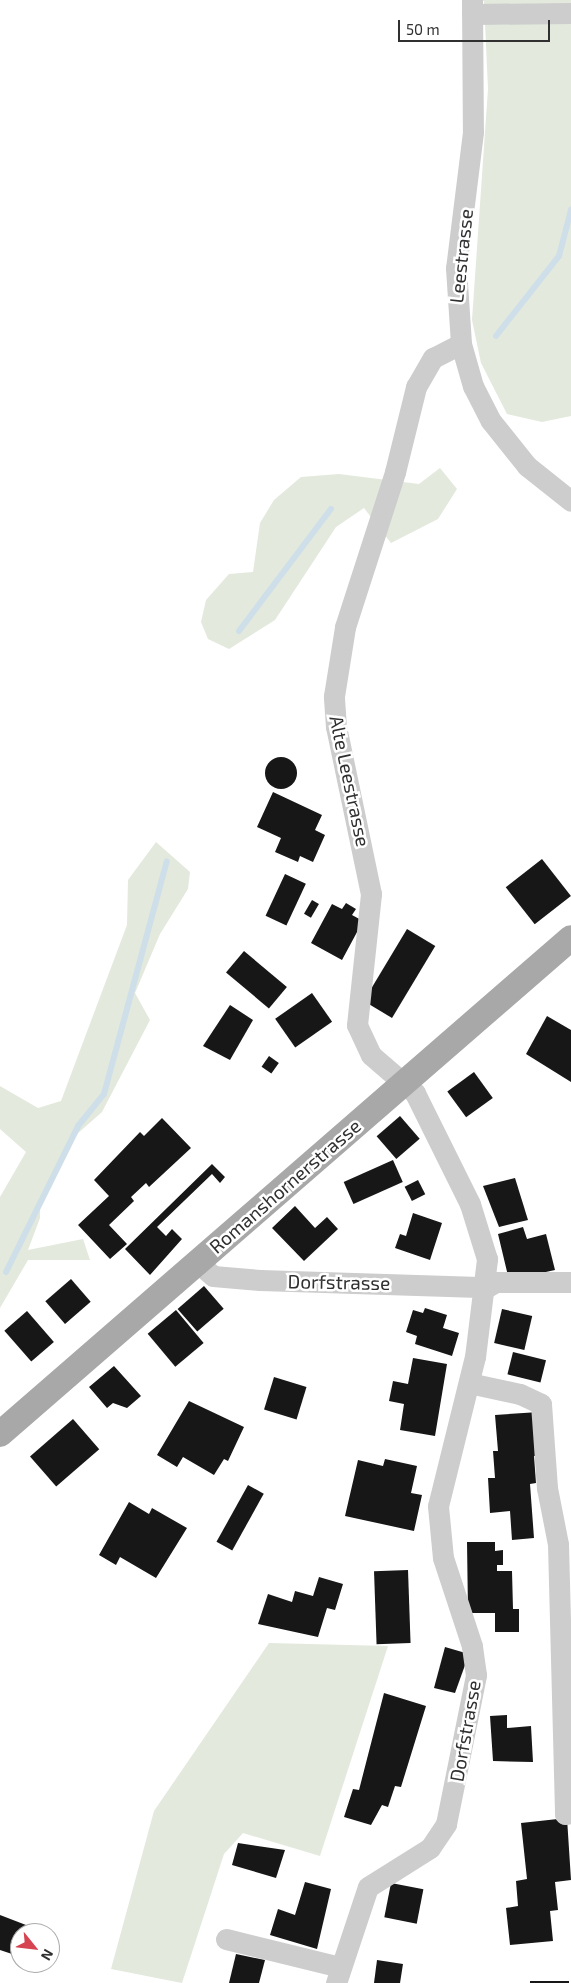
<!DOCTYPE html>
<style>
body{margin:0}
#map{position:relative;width:571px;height:1983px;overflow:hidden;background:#fff;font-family:"Exo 2",sans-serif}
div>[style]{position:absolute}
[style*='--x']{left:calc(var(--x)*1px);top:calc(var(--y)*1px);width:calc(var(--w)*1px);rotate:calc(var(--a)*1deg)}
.green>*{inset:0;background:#e3e9dd}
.stream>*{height:6px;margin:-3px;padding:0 3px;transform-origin:3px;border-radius:3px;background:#cedfe9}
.building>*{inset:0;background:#171717;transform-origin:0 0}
.round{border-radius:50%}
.minor>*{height:21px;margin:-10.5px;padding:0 10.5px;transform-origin:10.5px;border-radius:10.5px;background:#cdcdcd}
.major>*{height:26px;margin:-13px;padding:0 13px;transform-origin:13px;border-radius:13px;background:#a8a8a8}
span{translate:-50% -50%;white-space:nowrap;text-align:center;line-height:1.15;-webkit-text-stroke:5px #fff;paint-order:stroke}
.street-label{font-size:19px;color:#303030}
.north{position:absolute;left:10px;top:1923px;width:50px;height:50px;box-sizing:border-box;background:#fff;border:1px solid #acacac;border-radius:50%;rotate:119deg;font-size:14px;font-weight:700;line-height:20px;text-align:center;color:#303030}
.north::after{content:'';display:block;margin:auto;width:18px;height:22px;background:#d54450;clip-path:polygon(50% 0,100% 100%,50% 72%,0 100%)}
.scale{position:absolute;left:398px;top:20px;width:152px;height:22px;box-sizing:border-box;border:2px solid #303030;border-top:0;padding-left:6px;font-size:15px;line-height:18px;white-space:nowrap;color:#303030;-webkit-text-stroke:4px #fff;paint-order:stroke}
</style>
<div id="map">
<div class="green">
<div style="clip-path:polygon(472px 0,571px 0,571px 416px,542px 422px,507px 414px,481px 363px,472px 320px,488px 89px,484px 1px)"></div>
<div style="clip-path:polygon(440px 468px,457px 489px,438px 519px,391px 543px,364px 508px,336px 527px,275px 620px,229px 649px,208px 639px,201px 622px,206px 600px,229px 574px,253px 572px,260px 523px,274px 500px,301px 477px,339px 474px,419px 484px)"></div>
<div style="clip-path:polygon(156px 842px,190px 872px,188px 889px,160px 934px,135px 993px,150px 1020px,102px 1112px,77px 1134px,53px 1172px,40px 1198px,40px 1218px,28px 1250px,83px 1239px,90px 1260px,28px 1260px,0 1308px,0 1197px,26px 1152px,0 1129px,0 1086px,38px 1108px,61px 1101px,127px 925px,128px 880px)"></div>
<div style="clip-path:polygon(269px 1643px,388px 1646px,320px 1856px,243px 1833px,224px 1854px,182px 1983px,111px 1969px,154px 1811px)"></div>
</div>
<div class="stream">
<div style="--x:496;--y:336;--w:102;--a:-51.8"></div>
<div style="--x:559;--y:256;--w:48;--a:-75.4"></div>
<div style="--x:239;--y:631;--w:153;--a:-53"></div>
<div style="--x:6;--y:1272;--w:163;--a:-63.7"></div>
<div style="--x:78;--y:1126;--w:41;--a:-50.9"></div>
<div style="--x:104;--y:1094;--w:241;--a:-74.9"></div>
</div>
<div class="building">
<div class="round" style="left:265px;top:757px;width:32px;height:32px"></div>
<div style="clip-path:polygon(273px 792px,322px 815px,315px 830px,325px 835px,313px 862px,300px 856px,298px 862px,275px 852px,281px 838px,257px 827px)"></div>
<div style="left:542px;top:859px;width:47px;height:46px;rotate:52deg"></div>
<div style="left:285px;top:874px;width:23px;height:46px;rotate:25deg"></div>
<div style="left:312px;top:900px;width:8px;height:16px;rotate:30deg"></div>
<div style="clip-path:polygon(346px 903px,356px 909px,352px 915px,363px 921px,342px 960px,311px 943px,332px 904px,342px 909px)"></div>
<div style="left:407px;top:929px;width:33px;height:84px;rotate:31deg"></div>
<div style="left:244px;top:951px;width:56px;height:28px;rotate:40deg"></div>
<div style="left:312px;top:993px;width:35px;height:45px;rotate:55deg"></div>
<div style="clip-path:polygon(230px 1005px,253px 1020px,230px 1060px,203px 1046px)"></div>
<div style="clip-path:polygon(547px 1016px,571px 1030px,571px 1082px,526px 1054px)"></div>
<div style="left:269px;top:1056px;width:12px;height:13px;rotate:35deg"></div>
<div style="left:474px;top:1072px;width:32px;height:33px;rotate:54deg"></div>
<div style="left:400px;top:1116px;width:30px;height:31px;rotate:49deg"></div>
<div style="clip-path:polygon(162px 1118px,191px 1148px,149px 1187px,146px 1183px,131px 1197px,134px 1201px,109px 1225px,127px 1244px,110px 1259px,78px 1225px,109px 1196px,94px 1180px,140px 1132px,144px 1136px)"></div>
<div style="left:393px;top:1160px;width:24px;height:54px;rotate:66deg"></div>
<div style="clip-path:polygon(212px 1164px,225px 1177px,220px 1183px,212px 1174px,157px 1227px,166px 1236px,172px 1229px,182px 1239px,150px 1275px,125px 1249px)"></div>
<div style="clip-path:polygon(515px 1178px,528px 1220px,499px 1227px,483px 1186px)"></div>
<div style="left:418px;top:1180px;width:16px;height:15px;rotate:63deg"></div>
<div style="clip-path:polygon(295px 1206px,315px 1228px,327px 1217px,338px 1229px,304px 1261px,272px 1228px)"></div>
<div style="clip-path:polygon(413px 1213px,442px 1223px,430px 1260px,395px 1248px,400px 1234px,406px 1236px)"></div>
<div style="clip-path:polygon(523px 1227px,527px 1239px,546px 1234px,555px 1270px,509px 1280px,498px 1234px)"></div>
<div style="left:71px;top:1279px;width:30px;height:34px;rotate:49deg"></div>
<div style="left:204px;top:1286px;width:30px;height:35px;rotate:49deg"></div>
<div style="clip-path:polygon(425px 1308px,447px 1315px,443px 1328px,459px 1333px,452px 1356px,415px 1344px,417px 1336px,406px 1332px,413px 1310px,423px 1313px)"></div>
<div style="left:502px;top:1309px;width:31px;height:35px;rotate:13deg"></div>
<div style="left:176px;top:1310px;width:43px;height:37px;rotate:50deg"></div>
<div style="left:27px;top:1311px;width:41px;height:30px;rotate:49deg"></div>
<div style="left:513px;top:1352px;width:34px;height:23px;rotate:14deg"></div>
<div style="clip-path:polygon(413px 1358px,447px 1364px,435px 1436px,400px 1430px,404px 1404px,389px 1401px,393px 1381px,408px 1384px)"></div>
<div style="clip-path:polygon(114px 1366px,141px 1396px,127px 1408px,113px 1403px,107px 1408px,89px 1387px)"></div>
<div style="left:274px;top:1377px;width:34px;height:34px;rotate:17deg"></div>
<div style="clip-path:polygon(189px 1401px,244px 1427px,228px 1461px,224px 1459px,214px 1475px,183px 1457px,177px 1467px,157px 1455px)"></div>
<div style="clip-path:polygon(539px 1412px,542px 1456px,534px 1456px,536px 1483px,530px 1484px,534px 1538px,512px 1540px,510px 1511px,490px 1513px,488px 1478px,495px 1478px,493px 1451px,498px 1451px,495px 1415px)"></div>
<div style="left:73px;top:1419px;width:40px;height:57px;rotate:49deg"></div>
<div style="clip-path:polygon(385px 1459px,417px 1466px,411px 1493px,422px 1495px,414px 1531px,345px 1516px,358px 1460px,383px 1466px)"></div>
<div style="left:248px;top:1485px;width:18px;height:65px;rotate:29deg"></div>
<div style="clip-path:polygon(129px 1502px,149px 1514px,152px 1508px,187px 1528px,156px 1578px,120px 1557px,116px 1565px,99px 1555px)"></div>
<div style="clip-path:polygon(467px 1542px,495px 1542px,495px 1551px,503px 1550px,503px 1565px,497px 1565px,497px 1571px,512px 1571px,513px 1609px,519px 1609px,519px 1632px,495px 1632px,495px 1613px,468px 1613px)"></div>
<div style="left:408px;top:1570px;width:73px;height:34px;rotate:88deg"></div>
<div style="clip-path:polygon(319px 1577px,343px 1584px,335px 1610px,327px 1608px,318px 1637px,258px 1624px,268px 1594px,292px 1602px,295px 1591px,313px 1596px)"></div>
<div style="clip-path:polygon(445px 1647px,469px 1654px,455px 1693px,434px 1688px)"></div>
<div style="clip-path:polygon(384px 1693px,426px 1706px,401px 1787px,395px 1786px,388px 1807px,382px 1805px,371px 1825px,344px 1817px,353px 1789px,359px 1790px)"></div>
<div style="clip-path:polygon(507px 1715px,507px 1728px,531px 1726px,533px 1762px,493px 1761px,490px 1716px)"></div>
<div style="clip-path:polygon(567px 1818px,571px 1880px,555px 1882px,558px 1910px,550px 1911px,553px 1941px,510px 1945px,506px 1908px,518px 1906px,516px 1881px,527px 1879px,521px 1823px)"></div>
<div style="clip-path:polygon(238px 1843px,285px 1850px,276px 1878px,232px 1865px)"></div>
<div style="clip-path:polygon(305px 1882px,331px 1889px,317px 1949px,270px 1935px,278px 1909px,295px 1915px)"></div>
<div style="left:391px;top:1883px;width:33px;height:35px;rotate:11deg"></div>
<div style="clip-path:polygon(0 1915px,26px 1925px,15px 1955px,0 1950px)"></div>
<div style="clip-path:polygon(236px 1954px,265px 1960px,259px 1983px,229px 1983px)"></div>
<div style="clip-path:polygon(377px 1960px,403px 1964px,400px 1983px,374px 1983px)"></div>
<div style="left:530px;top:1981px;width:39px;height:2px"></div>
</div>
<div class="minor">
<div style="--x:472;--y:0;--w:132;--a:89.6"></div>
<div style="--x:473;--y:132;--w:137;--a:97.1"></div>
<div style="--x:456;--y:268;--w:76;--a:86.2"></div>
<div style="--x:461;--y:344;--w:44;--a:74.1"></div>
<div style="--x:473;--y:386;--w:39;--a:63"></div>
<div style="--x:491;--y:421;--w:58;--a:51.3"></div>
<div style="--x:527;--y:466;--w:56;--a:38.5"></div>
<div style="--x:472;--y:14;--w:99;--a:-0.6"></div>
<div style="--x:197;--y:1262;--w:21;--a:41"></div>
<div style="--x:213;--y:1276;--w:47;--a:4.9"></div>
<div style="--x:260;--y:1280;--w:227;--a:1.8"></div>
<div style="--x:487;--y:1287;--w:10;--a:-29"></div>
<div style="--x:496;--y:1282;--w:75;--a:0"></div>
<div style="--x:469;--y:1383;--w:52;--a:12.2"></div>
<div style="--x:520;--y:1394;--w:23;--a:25"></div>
<div style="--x:541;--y:1404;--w:84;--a:85.9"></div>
<div style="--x:547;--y:1488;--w:57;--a:78.9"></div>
<div style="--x:558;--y:1544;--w:270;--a:88.5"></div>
<div style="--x:565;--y:1814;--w:6;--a:-9"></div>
<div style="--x:226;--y:1939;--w:117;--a:13.8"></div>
<div style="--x:336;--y:1983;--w:101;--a:-71.6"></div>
<div style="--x:368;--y:1887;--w:73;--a:-32.2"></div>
<div style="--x:430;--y:1848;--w:29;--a:-56"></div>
<div style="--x:446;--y:1824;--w:152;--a:-78.6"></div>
<div style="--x:476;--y:1675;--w:29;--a:-98"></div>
<div style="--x:472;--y:1646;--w:93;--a:-108.2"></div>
<div style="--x:443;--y:1558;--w:52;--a:-95.5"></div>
<div style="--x:438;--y:1506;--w:154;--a:-76.1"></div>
<div style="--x:475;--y:1357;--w:99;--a:-83"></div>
<div style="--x:487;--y:1259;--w:58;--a:-107.2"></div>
<div style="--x:470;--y:1204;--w:124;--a:-116.4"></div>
<div style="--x:415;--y:1093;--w:58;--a:-139.2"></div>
<div style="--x:371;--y:1055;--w:33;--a:-115"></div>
<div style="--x:357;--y:1025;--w:132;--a:-83.9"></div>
<div style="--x:371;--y:894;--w:171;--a:-101.8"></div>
<div style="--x:336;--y:727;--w:31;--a:-94"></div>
<div style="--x:334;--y:696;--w:70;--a:-80.9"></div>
<div style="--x:345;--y:627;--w:163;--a:-72.1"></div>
<div style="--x:395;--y:472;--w:88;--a:-76.1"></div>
<div style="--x:416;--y:387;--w:34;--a:-60"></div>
<div style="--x:433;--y:358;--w:31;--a:-27"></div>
</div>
<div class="major">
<div style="--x:0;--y:1434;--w:756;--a:-40.98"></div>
</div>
<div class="street-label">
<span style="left:461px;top:256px;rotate:-84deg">Leestrasse</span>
<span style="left:350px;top:781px;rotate:78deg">Alte Leestrasse</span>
<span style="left:285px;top:1186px;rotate:-41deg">Romanshornerstrasse</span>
<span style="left:339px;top:1282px;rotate:1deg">Dorfstrasse</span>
<span style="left:465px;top:1731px;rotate:-80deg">Dorfstrasse</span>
</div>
<div class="north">N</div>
<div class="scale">50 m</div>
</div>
